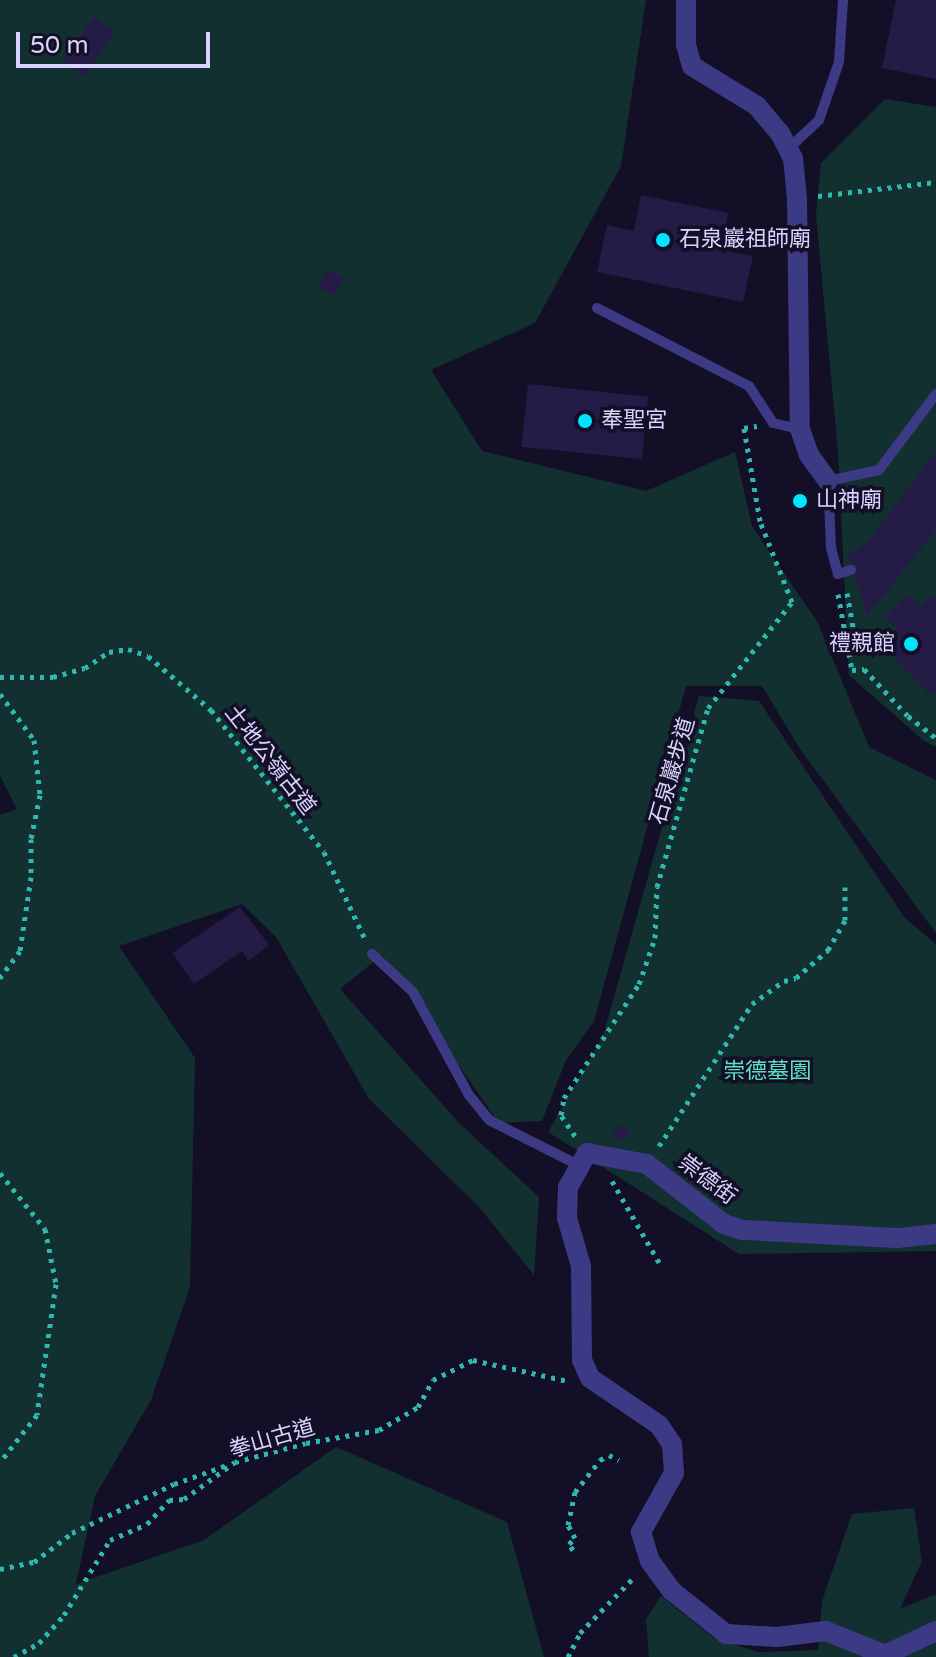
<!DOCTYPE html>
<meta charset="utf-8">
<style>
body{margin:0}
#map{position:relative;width:936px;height:1657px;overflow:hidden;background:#130f26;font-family:"Varela Round","Noto Sans TC",sans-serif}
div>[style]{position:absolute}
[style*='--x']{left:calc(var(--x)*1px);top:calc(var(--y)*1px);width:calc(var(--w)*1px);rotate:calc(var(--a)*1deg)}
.green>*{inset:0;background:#12302f}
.building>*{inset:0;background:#241b47;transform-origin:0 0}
.path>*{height:5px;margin-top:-2.5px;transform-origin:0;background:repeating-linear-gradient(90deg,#2fb8b0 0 4px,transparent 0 10px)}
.service>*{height:10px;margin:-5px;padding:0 5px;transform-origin:5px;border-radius:5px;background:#3d3a85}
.minor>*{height:20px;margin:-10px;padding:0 10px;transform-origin:10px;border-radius:10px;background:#3d3a85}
.dots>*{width:22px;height:22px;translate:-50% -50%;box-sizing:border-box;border:4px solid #130f26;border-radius:50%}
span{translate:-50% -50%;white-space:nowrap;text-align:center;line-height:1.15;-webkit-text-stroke:7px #130f26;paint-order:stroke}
.poi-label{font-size:22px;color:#d9d4ff}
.left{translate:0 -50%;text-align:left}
.right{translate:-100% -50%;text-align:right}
.street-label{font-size:22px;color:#d9d4ff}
.park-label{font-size:22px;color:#5fe0c0}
.scale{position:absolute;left:16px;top:32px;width:194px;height:36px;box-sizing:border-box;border:4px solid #d9d4ff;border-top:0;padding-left:10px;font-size:24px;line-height:28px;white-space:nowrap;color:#d9d4ff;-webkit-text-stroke:6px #130f26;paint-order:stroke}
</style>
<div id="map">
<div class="green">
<div style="clip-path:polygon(0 0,646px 0,621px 166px,535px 323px,431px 370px,482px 451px,646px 491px,735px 452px,752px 526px,818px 623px,869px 747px,936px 780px,936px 933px,800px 749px,762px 686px,686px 686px,594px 1021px,566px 1060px,542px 1121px,499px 1123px,382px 955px,340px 989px,459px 1123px,539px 1197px,534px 1275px,479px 1207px,369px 1099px,276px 937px,242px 904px,119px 946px,195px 1058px,190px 1287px,151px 1400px,95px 1496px,76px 1584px,204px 1540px,336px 1447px,507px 1522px,544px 1657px,0 1657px,0 815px,17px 809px,0 776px)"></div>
<div style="clip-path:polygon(885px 99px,936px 107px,936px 747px,924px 741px,849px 675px,838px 452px,816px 215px,821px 163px)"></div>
<div style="clip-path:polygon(699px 696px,759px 701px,905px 918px,936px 944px,936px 1251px,739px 1254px,548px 1132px,603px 1036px)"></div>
<div style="clip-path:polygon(914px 1508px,922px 1561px,900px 1609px,936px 1594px,936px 1657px,649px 1657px,646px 1619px,661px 1596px,715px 1639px,759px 1652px,818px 1650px,822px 1601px,852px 1514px)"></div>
</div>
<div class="building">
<div style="clip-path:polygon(896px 0,936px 0,936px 79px,882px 68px)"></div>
<div style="left:94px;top:17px;width:26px;height:54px;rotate:36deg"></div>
<div style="clip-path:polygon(641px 195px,728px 213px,721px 250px,753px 256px,743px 302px,597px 272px,607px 225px,634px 231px)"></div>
<div style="left:327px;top:269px;width:19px;height:20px;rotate:28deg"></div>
<div style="left:528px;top:384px;width:121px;height:63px;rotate:6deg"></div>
<div style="clip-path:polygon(936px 451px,936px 529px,868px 616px,848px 556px,870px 539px)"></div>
<div style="clip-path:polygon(908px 594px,921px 606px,931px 596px,936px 597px,936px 693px,929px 694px,886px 649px,887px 639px,897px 629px,885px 616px)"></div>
<div style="clip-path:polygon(240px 907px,269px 945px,248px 961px,242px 951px,194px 984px,172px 953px)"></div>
<div style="clip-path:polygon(619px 1125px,626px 1127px,628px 1135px,622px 1140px,614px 1138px,613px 1130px)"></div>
</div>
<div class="path">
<div style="--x:818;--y:196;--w:119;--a:-6.8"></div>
<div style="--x:847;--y:593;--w:36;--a:80"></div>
<div style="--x:838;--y:594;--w:77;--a:79.6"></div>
<div style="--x:852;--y:670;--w:12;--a:-5"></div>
<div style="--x:864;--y:669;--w:64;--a:46.9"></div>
<div style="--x:908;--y:716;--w:36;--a:38"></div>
<div style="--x:0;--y:677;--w:53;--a:0"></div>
<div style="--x:53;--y:677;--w:33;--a:-16"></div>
<div style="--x:85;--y:668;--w:29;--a:-34"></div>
<div style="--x:109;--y:652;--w:19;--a:-9"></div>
<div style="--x:128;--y:649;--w:21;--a:19"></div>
<div style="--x:148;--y:656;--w:83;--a:40.6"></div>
<div style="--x:211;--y:710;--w:181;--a:51.5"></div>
<div style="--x:324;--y:852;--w:96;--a:64.8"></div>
<div style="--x:0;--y:694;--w:57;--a:53.5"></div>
<div style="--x:34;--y:740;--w:55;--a:83.8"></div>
<div style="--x:40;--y:795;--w:45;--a:101.6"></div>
<div style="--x:31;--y:839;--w:38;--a:90"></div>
<div style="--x:31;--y:877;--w:75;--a:98.5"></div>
<div style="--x:20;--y:951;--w:34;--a:127"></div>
<div style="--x:575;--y:1136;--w:25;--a:-124"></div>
<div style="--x:561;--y:1115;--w:17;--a:-80"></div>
<div style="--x:564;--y:1098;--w:136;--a:-56.7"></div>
<div style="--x:639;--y:984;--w:49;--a:-70.8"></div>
<div style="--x:655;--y:938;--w:51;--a:-87.8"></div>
<div style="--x:657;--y:887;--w:186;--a:-74.1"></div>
<div style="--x:708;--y:708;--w:135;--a:-51.6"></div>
<div style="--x:792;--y:602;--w:87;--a:-111.6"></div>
<div style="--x:760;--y:521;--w:94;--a:-99.8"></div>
<div style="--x:744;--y:428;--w:13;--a:-9"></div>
<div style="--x:659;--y:1146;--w:170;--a:-56.8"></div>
<div style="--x:752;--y:1004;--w:39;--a:-36"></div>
<div style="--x:784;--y:981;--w:12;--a:-14"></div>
<div style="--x:796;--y:978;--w:43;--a:-41.2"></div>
<div style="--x:828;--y:950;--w:34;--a:-60"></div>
<div style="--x:845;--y:920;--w:33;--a:-90"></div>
<div style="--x:0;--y:1173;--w:72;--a:51.2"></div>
<div style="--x:45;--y:1229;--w:56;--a:78.7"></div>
<div style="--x:56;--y:1284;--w:132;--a:98.3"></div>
<div style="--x:37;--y:1415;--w:60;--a:128.2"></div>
<div style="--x:612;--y:1181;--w:98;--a:60"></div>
<div style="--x:573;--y:1550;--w:7;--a:-124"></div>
<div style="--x:569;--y:1544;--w:8;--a:-45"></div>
<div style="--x:575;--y:1538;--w:15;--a:-118"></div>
<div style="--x:568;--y:1525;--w:34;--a:-78"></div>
<div style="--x:575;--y:1492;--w:41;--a:-52"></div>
<div style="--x:600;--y:1460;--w:10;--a:-29"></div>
<div style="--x:609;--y:1455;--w:11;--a:27"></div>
<div style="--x:0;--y:1569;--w:35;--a:-12"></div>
<div style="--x:34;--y:1562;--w:48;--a:-37.3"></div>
<div style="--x:72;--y:1533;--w:113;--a:-25.7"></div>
<div style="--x:174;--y:1484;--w:59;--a:-19.7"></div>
<div style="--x:14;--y:1657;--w:29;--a:-29"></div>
<div style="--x:39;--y:1643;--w:38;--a:-48"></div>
<div style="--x:64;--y:1615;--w:88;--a:-58.5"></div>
<div style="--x:110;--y:1540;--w:40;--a:-23.4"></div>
<div style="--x:147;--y:1524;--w:33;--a:-47"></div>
<div style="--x:169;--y:1500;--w:15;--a:-4"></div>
<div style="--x:184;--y:1499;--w:63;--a:-36"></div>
<div style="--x:235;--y:1462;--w:73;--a:-15"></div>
<div style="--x:306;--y:1443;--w:74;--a:-10.1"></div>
<div style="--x:379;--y:1430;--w:45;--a:-30.5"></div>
<div style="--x:418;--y:1407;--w:31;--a:-61"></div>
<div style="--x:433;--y:1380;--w:45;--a:-26.6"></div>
<div style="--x:473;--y:1360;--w:97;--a:12.5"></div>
<div style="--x:568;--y:1657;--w:27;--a:-63"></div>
<div style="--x:580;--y:1633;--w:79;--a:-46"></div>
</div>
<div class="service">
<div style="--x:788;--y:149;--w:42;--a:-43.1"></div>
<div style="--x:819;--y:120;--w:61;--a:-71"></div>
<div style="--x:839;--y:62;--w:62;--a:-86.3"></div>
<div style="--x:597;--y:308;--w:171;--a:27.2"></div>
<div style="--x:749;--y:386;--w:44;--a:57"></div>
<div style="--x:773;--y:423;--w:28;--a:13"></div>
<div style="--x:851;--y:570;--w:14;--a:163"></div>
<div style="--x:838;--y:574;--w:28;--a:-105"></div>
<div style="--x:831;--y:547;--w:66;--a:-92.6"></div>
<div style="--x:828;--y:481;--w:52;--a:-12.2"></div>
<div style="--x:879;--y:470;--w:95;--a:-53.1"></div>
<div style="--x:372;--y:954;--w:56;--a:42.8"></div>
<div style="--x:413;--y:992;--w:117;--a:61.5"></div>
<div style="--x:469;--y:1095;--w:32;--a:51"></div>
<div style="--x:489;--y:1120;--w:100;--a:26.8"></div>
</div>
<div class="minor">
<div style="--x:686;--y:0;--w:45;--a:90"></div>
<div style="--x:686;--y:45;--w:22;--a:74"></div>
<div style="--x:692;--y:66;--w:76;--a:31.6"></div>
<div style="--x:757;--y:106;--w:35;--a:50"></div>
<div style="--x:780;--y:133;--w:28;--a:63"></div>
<div style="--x:793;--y:158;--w:41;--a:84.4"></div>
<div style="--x:797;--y:199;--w:230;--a:89.3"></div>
<div style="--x:800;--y:429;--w:28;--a:71"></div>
<div style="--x:809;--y:455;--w:32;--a:54"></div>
<div style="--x:936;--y:1234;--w:39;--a:174"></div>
<div style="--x:897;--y:1238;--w:155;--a:-177"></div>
<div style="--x:742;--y:1230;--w:19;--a:-162"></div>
<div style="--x:724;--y:1224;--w:98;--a:-142.1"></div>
<div style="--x:647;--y:1164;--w:61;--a:-169.6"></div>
<div style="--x:587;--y:1153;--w:39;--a:119"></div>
<div style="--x:568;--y:1187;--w:31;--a:92"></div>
<div style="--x:567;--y:1218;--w:50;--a:73.7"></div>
<div style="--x:581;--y:1266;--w:94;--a:89.4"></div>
<div style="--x:582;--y:1360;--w:20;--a:66"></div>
<div style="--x:590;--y:1378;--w:83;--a:34.3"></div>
<div style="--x:659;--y:1425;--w:23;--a:56"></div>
<div style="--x:672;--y:1444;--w:29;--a:86"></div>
<div style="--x:674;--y:1473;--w:68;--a:119.2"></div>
<div style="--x:641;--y:1532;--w:30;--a:73"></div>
<div style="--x:650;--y:1561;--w:37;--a:54"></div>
<div style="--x:672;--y:1591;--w:69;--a:38.5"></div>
<div style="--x:726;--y:1634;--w:51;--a:3.4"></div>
<div style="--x:777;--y:1637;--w:49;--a:-7"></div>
<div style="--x:826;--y:1631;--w:64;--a:22.1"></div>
<div style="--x:885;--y:1655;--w:56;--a:-25.2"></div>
</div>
<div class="dots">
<div style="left:663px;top:240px;background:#00e5ff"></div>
<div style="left:585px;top:421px;background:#00e5ff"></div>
<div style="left:800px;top:501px;background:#00e5ff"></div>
<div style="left:911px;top:644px;background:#00e5ff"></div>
</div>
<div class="poi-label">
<span class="left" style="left:679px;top:240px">石泉巖祖師廟</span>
<span class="left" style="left:601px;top:421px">奉聖宮</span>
<span class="left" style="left:816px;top:501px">山神廟</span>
<span class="right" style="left:895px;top:644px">禮親館</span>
</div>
<div class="street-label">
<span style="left:270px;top:760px;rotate:52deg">土地公嶺古道</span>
<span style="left:673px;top:771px;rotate:-74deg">石泉巖步道</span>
<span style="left:707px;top:1180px;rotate:37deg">崇德街</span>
<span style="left:272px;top:1439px;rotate:-16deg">拳山古道</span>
</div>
<div class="park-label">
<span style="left:767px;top:1072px">崇德墓園</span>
</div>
<div class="scale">50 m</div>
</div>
